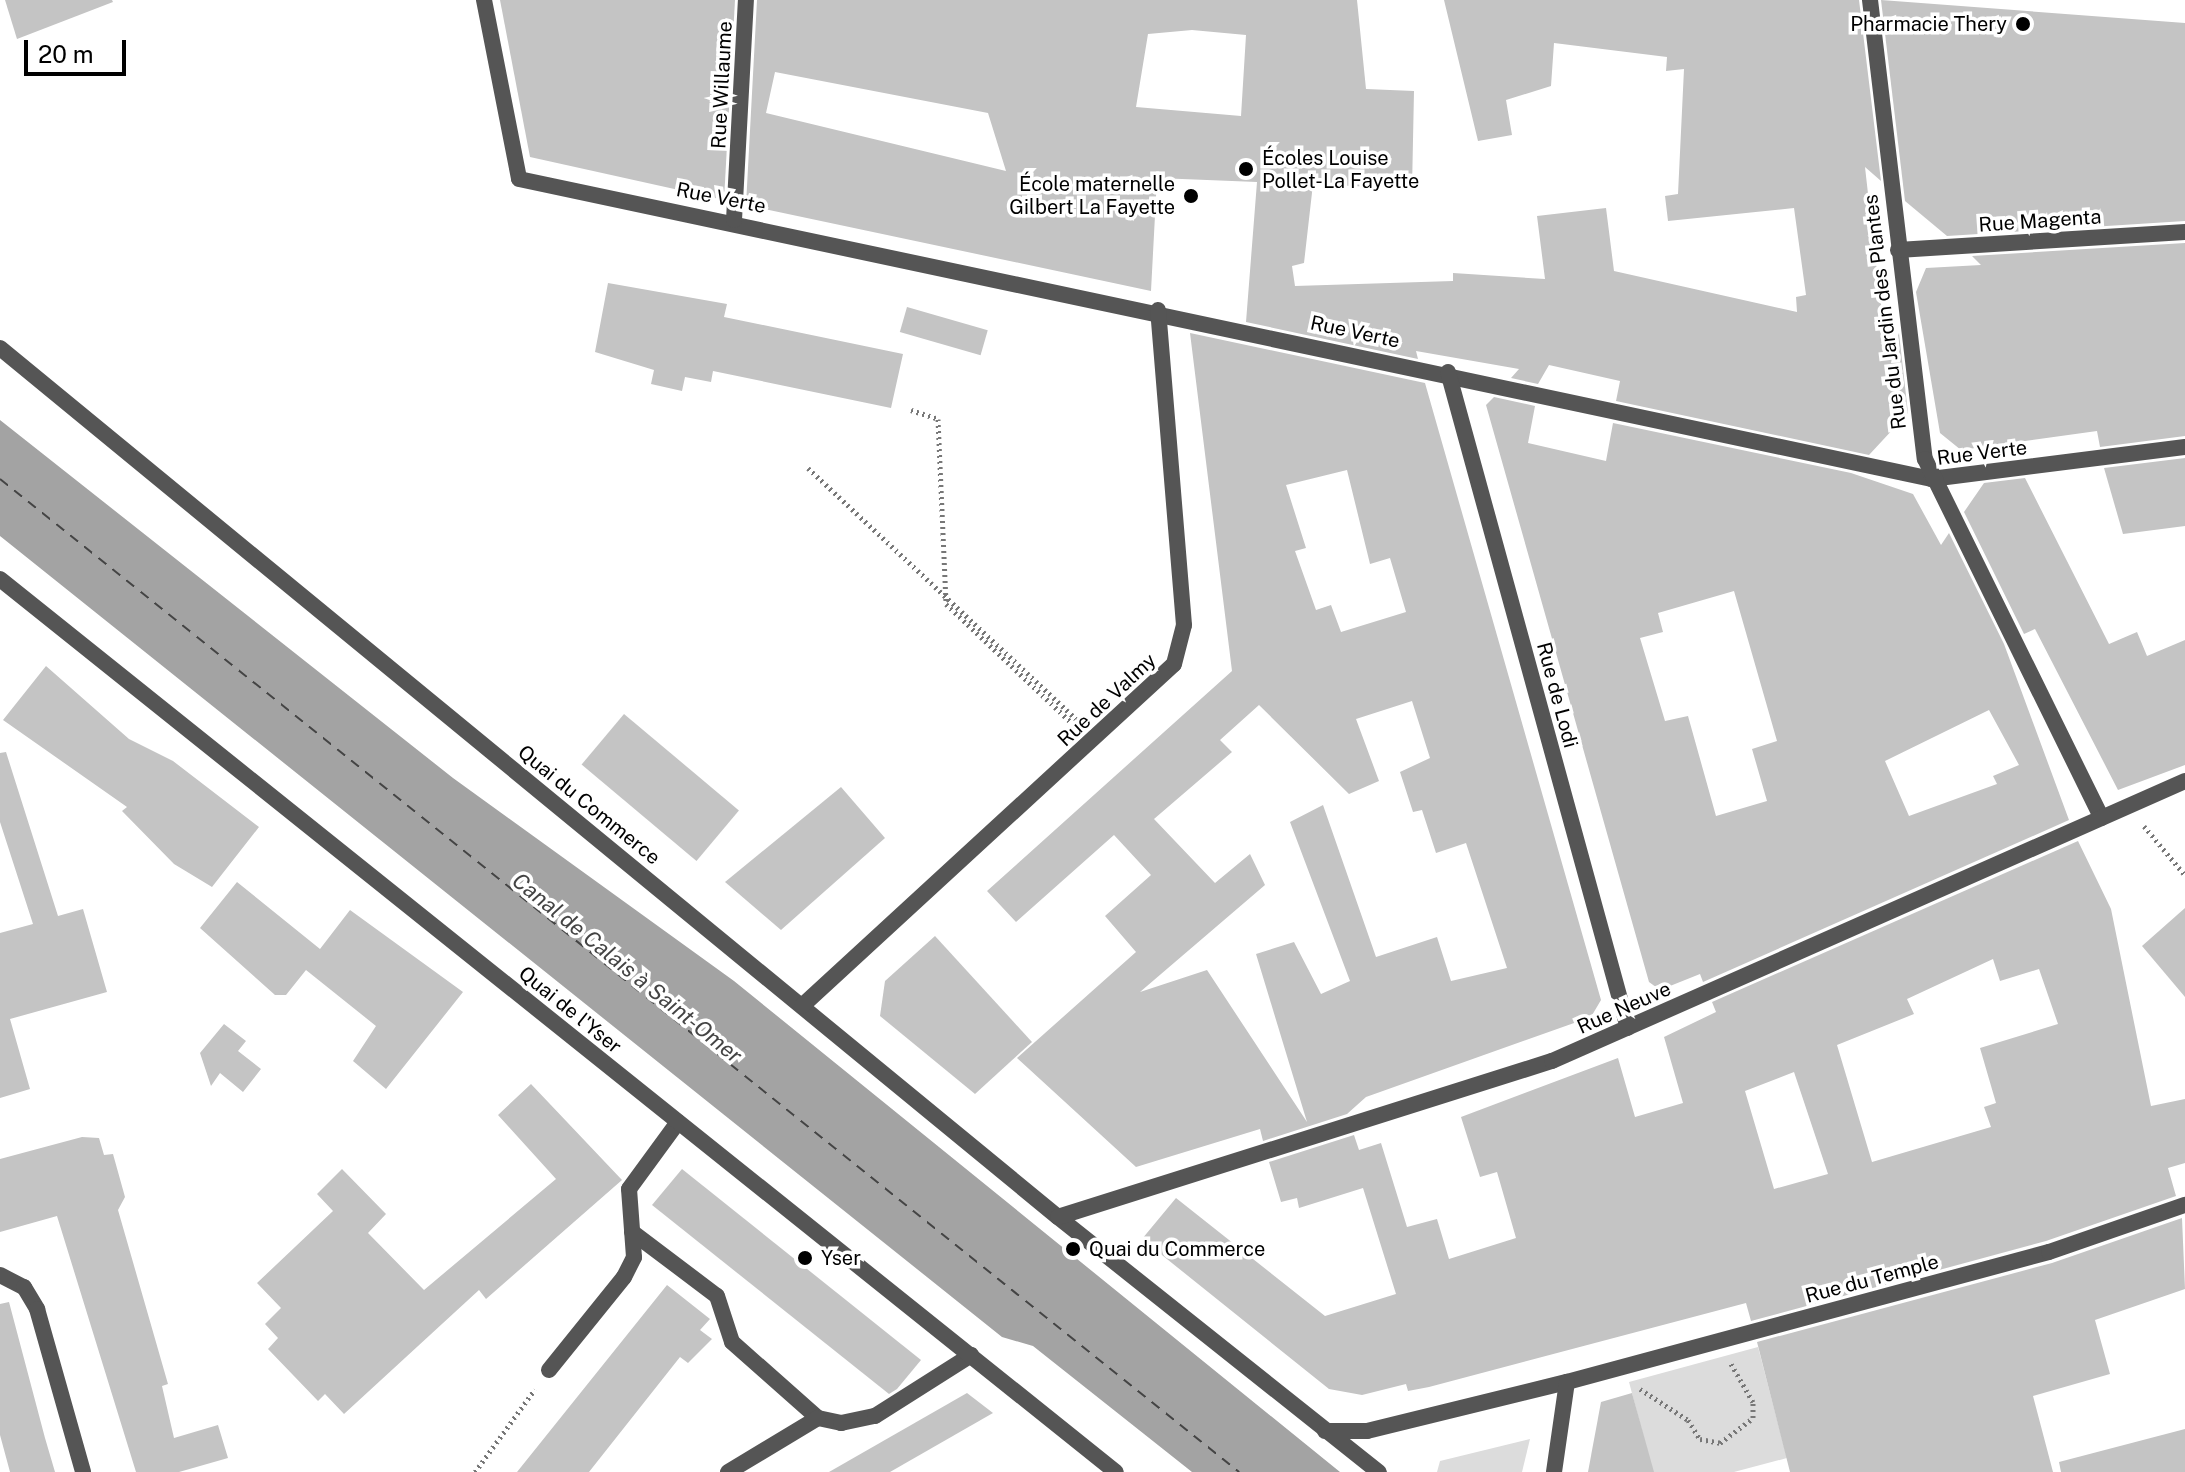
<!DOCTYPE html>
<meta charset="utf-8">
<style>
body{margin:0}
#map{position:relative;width:2185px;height:1472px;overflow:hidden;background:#fff;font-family:"Public Sans",sans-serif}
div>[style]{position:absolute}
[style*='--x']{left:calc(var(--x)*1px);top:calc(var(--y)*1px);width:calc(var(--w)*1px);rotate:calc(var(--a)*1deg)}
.green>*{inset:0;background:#dcdcdc}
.water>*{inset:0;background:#a3a3a3}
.ferry>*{height:2px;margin-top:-1px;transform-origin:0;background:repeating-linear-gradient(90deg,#444 0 10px,transparent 0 18px)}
.building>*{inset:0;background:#c4c4c4;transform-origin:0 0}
.path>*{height:5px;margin-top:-2.5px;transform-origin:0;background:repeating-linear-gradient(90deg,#777 0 2px,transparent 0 6px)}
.service>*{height:16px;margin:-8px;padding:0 8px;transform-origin:8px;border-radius:8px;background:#555}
.minor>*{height:16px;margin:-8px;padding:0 8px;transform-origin:8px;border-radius:8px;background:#555}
.tertiary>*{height:16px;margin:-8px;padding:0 8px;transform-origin:8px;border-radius:8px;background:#555}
.dots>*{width:22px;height:22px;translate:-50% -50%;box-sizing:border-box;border:4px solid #fff;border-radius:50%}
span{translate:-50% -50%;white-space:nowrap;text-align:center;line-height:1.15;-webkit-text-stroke:7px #fff;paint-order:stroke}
.poi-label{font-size:20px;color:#000}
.right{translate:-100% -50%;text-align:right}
.left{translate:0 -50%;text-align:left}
.street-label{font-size:20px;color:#000}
.water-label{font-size:22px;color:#444;font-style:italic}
.scale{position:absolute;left:24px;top:40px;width:102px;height:36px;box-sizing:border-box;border:4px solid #000;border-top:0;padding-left:10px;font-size:24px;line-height:28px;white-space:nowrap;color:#000;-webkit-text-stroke:6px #fff;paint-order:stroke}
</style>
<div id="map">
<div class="green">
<div style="clip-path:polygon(1758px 1347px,1787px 1458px,1734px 1472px,1653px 1472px,1629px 1382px)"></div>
<div style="clip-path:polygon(1530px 1439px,1522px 1472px,1437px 1472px,1440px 1461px)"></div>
</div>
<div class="water">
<div style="clip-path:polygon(0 420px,453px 778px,734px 981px,1340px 1472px,1192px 1472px,1033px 1346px,1002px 1337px,0 536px)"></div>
</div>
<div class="ferry">
<div style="--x:0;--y:479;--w:1588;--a:38.71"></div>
</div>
<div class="building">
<div style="clip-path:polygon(5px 0,112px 0,113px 2px,17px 39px)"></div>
<div style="clip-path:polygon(500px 0,735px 0,724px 200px,530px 157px)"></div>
<div style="clip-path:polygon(evenodd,757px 0,1357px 0,1366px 89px,1414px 91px,1412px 189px,1313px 184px,1304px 263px,1292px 266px,1295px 286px,1453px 281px,1453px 273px,1545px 279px,1537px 216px,1606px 208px,1614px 271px,1797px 312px,1796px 297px,1806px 295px,1794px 208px,1668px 221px,1665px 196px,1678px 194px,1684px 69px,1666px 71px,1667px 57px,1554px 43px,1551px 86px,1506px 100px,1512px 135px,1478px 141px,1444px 0,1859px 0,1881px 181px,1865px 167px,1874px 247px,1888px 360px,1899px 333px,1908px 413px,1869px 455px,1616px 401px,1620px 381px,1549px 365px,1538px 384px,1511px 378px,1519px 369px,1416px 351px,1418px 359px,1246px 322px,1257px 182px,1157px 178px,1151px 291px,746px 205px,757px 0,1192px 30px,1246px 35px,1241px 116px,1136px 107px,1148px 34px,1192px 30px,757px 0,775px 72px,988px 113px,1006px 171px,766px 113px,775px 72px)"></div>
<div style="clip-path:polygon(1881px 0,2185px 23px,2185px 221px,1947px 236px,1905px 201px)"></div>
<div style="clip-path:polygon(2185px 243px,2185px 436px,2100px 447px,2097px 431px,1961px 450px,1940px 433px,1916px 292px,1926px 268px,1981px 265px,1972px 256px)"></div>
<div style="clip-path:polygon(608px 283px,727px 304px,724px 317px,903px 354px,891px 408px,713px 371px,711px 382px,685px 377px,682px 391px,651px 384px,654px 370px,595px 352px)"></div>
<div style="left:907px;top:307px;width:84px;height:26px;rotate:16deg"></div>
<div style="clip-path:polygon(evenodd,1190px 333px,1425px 383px,1601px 1000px,1591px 1017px,1366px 1097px,1347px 1114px,1263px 1141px,1260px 1129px,1136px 1167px,1017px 1058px,1136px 952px,1105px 916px,1151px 875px,1114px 835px,1016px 922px,987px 891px,1232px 671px,1190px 333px,1347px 470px,1370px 564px,1390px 558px,1406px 612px,1341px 632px,1331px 605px,1316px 610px,1295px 551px,1306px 548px,1286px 485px,1347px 470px,1190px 333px,1412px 701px,1430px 758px,1400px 772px,1413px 812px,1422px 810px,1436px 853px,1466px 843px,1507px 968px,1451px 981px,1437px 937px,1376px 957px,1323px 805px,1290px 822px,1350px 981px,1321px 994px,1294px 942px,1256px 954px,1307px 1122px,1207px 970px,1140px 992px,1265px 885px,1250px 854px,1215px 883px,1154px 819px,1232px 752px,1220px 740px,1259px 705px,1349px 794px,1379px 781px,1356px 719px,1412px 701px)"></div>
<div style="clip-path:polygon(evenodd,1494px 397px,1535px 406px,1528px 443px,1606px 461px,1613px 423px,1851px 473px,1913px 494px,1941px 545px,1949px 533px,2004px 644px,2069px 820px,1703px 982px,1700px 974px,1660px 990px,1649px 982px,1486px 405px,1494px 397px,1734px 591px,1777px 741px,1752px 749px,1767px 801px,1716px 816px,1688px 716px,1665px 721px,1640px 638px,1663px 632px,1658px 613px,1734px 591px,1494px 397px,1989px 710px,2019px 765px,1993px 776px,1997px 784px,1909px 816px,1885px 761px,1989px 710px)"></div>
<div style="clip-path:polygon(2185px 458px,2185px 526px,2123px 534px,2104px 468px)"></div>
<div style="clip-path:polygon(2025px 478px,2109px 644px,2137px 632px,2147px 656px,2185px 640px,2185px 765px,2118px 790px,2035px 629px,2024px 634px,1964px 512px,1984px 483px)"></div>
<div style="clip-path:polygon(46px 666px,129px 739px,173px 761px,259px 827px,212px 887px,174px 864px,122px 811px,127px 807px,3px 720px)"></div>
<div style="left:624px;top:714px;width:150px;height:66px;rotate:40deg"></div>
<div style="clip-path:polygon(6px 752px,58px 916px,83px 909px,107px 992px,10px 1019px,30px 1089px,0 1098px,0 933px,33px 924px,0 822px,0 753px)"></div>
<div style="clip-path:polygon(841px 787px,885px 838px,781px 930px,725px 882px)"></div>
<div style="clip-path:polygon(evenodd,2078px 841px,2111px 909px,2151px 1106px,2185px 1099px,2185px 1163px,2168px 1168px,2176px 1196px,2046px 1241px,1751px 1321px,1746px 1303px,1429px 1387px,1408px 1391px,1406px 1384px,1362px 1395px,1329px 1389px,1142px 1239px,1176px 1198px,1325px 1316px,1396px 1294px,1363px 1188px,1299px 1208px,1297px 1198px,1281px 1202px,1269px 1162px,1354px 1135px,1359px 1150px,1381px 1143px,1407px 1227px,1437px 1219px,1449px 1259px,1516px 1238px,1497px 1172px,1480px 1177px,1461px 1117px,1618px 1058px,1635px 1117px,1683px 1103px,1664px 1037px,1716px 1012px,1712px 1002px,2078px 841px,1993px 959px,2000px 981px,2039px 969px,2058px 1024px,1980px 1048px,1996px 1103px,1984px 1107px,1991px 1127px,1872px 1162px,1837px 1045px,1914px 1014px,1907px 999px,1993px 959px,2078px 841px,1794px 1072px,1828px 1174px,1774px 1189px,1745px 1091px,1794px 1072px)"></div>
<div style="clip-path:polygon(237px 882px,320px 949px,350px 910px,463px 992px,386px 1089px,353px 1061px,376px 1026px,306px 970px,286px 995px,275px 995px,200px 928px)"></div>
<div style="clip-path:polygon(2185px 908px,2185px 997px,2142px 946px)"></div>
<div style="clip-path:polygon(935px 936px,1032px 1042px,975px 1094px,880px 1016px,885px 981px)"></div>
<div style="clip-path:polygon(224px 1024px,246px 1041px,238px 1051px,261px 1069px,243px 1092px,220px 1073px,211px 1086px,200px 1053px)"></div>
<div style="clip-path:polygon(531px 1084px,622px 1180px,486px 1299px,479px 1290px,344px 1414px,325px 1394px,318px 1401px,268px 1349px,278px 1338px,265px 1324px,281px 1308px,257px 1283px,333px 1211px,317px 1194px,342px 1169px,386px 1214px,368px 1233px,424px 1290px,556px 1179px,498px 1115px)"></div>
<div style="clip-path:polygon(82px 1137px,99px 1138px,104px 1155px,113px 1154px,125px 1197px,118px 1210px,168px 1384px,162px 1386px,174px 1438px,218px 1425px,228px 1458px,179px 1472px,136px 1472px,57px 1216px,0 1232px,0 1159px)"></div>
<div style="clip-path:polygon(682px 1169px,921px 1360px,897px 1389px,889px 1394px,652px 1205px)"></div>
<div style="clip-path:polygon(2182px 1218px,2185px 1289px,2095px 1320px,2110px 1374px,2033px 1396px,2053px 1472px,1790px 1472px,1757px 1342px,2052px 1263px)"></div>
<div style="clip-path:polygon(667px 1285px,710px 1319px,700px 1330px,712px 1339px,688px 1363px,680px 1357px,589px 1472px,517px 1472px)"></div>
<div style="clip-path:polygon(9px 1302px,45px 1438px,55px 1472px,10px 1472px,0 1435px,0 1304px)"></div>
<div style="clip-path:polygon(967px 1393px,993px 1413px,890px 1472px,829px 1472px)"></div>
<div style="clip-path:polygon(1632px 1393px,1654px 1472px,1588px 1472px,1601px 1402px)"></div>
<div style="clip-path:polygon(2185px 1429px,2185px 1472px,2061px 1472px,2059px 1462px)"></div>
</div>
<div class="path">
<div style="--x:911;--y:410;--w:28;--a:18"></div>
<div style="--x:938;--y:419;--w:185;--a:87.5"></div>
<div style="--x:946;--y:604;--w:173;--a:43.4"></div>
<div style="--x:808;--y:468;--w:370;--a:43.1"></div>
<div style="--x:2144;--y:826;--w:64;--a:50.1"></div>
<div style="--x:1640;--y:1389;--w:57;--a:32.9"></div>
<div style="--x:1688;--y:1420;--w:22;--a:58"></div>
<div style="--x:1700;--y:1439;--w:20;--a:11"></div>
<div style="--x:1720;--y:1443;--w:41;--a:-37.1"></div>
<div style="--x:1753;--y:1418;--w:16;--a:-90"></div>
<div style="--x:1753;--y:1402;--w:46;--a:-119.9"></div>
<div style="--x:475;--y:1472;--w:102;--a:-54.1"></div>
</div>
<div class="service">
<div style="--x:632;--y:1232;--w:106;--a:37"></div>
<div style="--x:717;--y:1296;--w:48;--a:71.9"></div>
<div style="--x:732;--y:1342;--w:115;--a:41.5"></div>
<div style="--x:818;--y:1418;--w:24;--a:12"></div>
<div style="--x:841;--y:1423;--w:35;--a:-12"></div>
<div style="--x:875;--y:1416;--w:114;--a:-32.4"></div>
<div style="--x:549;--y:1370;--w:119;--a:-51.1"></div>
<div style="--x:624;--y:1277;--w:22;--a:-63"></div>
<div style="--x:634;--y:1257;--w:68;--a:-94.2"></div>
<div style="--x:629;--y:1189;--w:83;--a:-53.8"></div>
<div style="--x:728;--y:1472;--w:105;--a:-31"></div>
</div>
<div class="minor">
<div style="--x:484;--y:0;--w:182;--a:78.9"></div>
<div style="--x:519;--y:179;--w:1444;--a:11.99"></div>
<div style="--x:1931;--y:479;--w:256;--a:-7.2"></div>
<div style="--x:1870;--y:0;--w:462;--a:83.2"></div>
<div style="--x:1925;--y:459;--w:400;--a:63.8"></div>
<div style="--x:734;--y:220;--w:220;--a:-86.9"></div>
<div style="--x:1898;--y:250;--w:288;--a:-3.6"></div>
<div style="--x:0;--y:348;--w:1369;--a:39.4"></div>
<div style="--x:1058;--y:1217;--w:410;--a:38.5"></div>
<div style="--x:1448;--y:372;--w:680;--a:74.66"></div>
<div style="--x:802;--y:1006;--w:505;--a:-42.59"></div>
<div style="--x:1174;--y:664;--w:40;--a:-75.6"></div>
<div style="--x:1184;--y:625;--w:316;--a:-94.7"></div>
<div style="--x:1058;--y:1217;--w:518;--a:-17.53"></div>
<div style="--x:1552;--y:1061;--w:692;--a:-23.86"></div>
<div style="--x:0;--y:1275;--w:27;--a:27"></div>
<div style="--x:24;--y:1287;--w:26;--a:59"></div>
<div style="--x:37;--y:1309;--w:169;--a:74.2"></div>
<div style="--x:1325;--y:1431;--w:42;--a:0"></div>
<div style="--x:1367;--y:1431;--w:206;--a:-13.8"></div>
<div style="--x:1567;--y:1382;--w:499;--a:-15.1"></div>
<div style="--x:2049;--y:1252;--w:144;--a:-19.1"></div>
<div style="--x:1554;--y:1472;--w:91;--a:-81.8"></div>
</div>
<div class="tertiary">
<div style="--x:0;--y:579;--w:1429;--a:38.67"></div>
</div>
<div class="dots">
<div style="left:2023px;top:24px;background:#000"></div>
<div style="left:1246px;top:169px;background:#000"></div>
<div style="left:1191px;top:196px;background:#000"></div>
<div style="left:1073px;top:1249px;background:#000"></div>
<div style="left:805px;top:1258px;background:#000"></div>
</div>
<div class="poi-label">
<span class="right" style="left:2007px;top:24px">Pharmacie Thery</span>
<span class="left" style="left:1262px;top:170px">Écoles Louise<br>Pollet-La Fayette</span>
<span class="right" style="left:1175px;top:196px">École maternelle<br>Gilbert La Fayette</span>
<span class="left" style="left:1089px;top:1249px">Quai du Commerce</span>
<span class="left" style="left:821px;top:1258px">Yser</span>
</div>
<div class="street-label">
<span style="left:722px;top:85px;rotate:-87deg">Rue Willaume</span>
<span style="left:721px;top:198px;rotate:11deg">Rue Verte</span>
<span style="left:2040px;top:221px;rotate:-4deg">Rue Magenta</span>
<span style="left:1885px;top:312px;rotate:-97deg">Rue du Jardin des Plantes</span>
<span style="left:1355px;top:332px;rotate:12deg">Rue Verte</span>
<span style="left:1982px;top:453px;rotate:-7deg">Rue Verte</span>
<span style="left:1557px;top:695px;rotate:75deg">Rue de Lodi</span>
<span style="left:1107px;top:700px;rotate:-43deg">Rue de Valmy</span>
<span style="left:589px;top:805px;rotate:39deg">Quai du Commerce</span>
<span style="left:1624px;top:1008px;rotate:-24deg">Rue Neuve</span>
<span style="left:570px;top:1010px;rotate:39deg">Quai de l'Yser</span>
<span style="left:1872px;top:1279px;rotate:-15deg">Rue du Temple</span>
</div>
<div class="water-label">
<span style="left:627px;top:968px;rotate:39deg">Canal de Calais à Saint-Omer</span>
</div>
<div class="scale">20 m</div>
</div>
